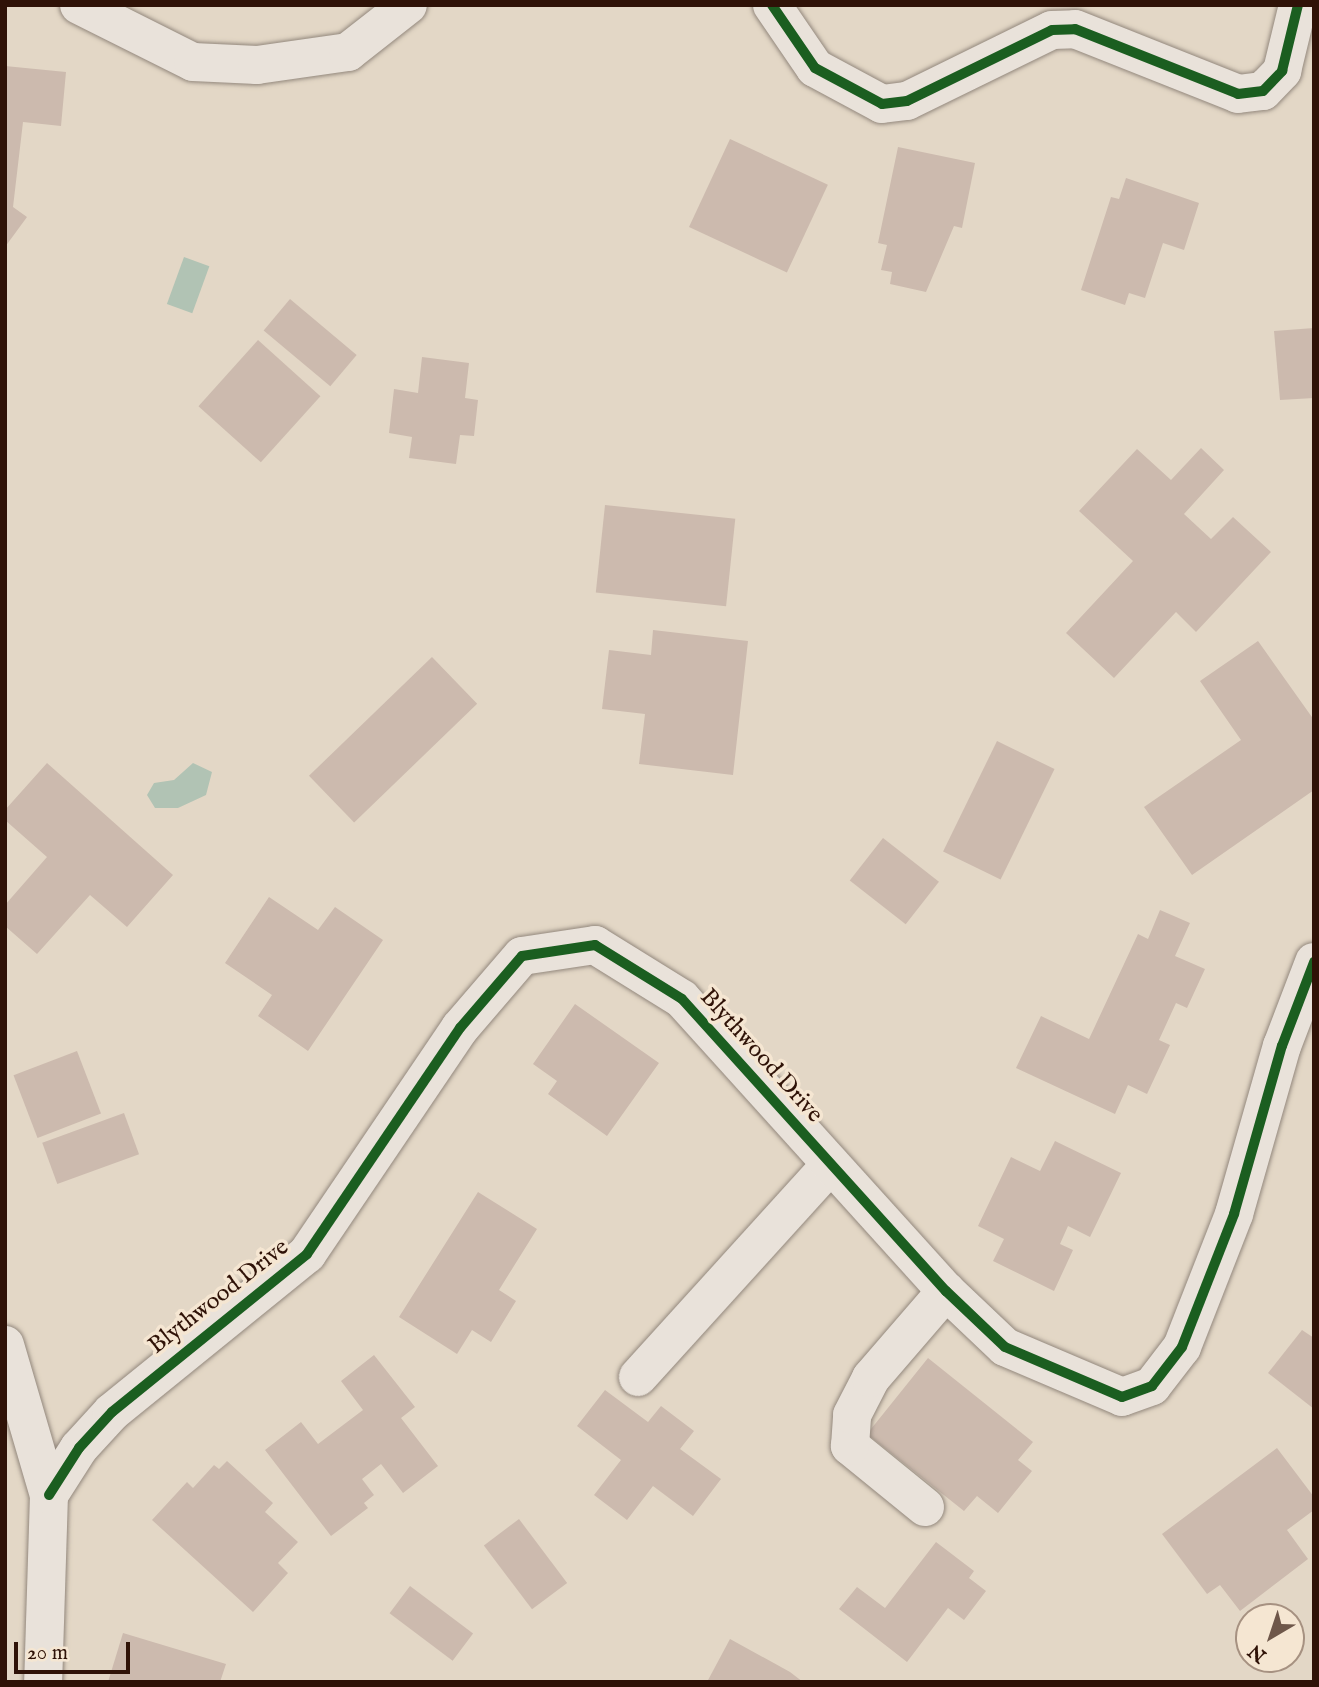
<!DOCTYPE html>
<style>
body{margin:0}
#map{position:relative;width:1319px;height:1687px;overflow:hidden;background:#e3d7c6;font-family:"IM FELL English",serif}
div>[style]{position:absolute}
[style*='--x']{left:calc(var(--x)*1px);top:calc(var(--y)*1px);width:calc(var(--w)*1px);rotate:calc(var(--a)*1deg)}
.water>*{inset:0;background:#b1c3b4;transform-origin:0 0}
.building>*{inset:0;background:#ccbaae;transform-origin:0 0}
.roads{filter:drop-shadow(0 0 2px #93887d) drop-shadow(0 0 2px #93887d)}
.minor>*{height:38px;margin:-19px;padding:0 19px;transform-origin:19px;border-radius:19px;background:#e9e2da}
.cycleway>*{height:10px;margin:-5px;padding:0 5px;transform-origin:5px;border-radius:5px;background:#1b5e20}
span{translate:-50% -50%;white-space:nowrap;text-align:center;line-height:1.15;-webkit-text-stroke:7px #f5e6d2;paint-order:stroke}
.street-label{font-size:24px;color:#2f1207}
.frame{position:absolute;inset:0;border:7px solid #2f1207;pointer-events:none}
.north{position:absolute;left:1235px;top:1603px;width:70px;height:70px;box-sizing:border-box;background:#f5e6d2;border:2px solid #a69181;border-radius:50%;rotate:219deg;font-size:19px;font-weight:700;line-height:28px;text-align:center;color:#2f1207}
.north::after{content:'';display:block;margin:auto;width:24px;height:32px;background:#6e574a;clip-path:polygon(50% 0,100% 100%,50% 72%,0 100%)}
.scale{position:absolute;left:14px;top:1642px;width:116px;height:32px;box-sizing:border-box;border:4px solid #2f1207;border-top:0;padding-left:9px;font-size:21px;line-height:24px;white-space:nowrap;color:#2f1207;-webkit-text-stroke:5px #f5e6d2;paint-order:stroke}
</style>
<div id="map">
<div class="water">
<div style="left:184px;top:257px;width:27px;height:50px;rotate:20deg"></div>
<div style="clip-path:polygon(193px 763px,212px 772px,206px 795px,178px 808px,155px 808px,147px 795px,154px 783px,174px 780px)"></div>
</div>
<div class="building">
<div style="clip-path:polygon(5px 66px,66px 72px,61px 126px,23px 122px,13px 207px,27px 217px,5px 247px)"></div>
<div style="left:730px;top:139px;width:108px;height:97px;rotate:25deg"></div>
<div style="clip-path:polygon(898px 147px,975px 163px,962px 228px,954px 226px,926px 292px,890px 284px,892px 272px,881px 270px,887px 245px,878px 243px)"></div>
<div style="clip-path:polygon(1126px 178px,1199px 203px,1184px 250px,1163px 243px,1145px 298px,1129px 293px,1125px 305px,1081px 290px,1111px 197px,1119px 199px)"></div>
<div style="left:290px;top:299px;width:87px;height:41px;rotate:40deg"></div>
<div style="clip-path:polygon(1314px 328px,1314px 398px,1280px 400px,1274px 331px)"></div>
<div style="left:258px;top:340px;width:84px;height:89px;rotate:42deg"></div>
<div style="clip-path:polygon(422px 357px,469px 363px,465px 398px,478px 400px,474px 436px,460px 435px,456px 464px,409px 458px,412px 437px,389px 433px,394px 389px,418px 393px)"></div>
<div style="clip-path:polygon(1201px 448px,1224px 470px,1184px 514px,1211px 539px,1233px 517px,1271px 552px,1196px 632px,1176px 612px,1114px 678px,1066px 633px,1133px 561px,1079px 511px,1137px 449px,1171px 480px)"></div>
<div style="left:605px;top:505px;width:131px;height:88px;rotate:6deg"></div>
<div style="clip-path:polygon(653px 630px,748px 641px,733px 775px,639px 764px,645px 714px,602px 709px,609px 650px,651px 655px)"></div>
<div style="clip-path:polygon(1258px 641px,1314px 720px,1314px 790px,1192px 875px,1144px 807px,1241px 740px,1200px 681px)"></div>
<div style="left:432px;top:657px;width:65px;height:171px;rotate:46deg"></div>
<div style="left:997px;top:741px;width:64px;height:123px;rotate:26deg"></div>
<div style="clip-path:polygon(47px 763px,173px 875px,127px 927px,90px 895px,37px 954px,5px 926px,5px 905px,47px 857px,5px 820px,5px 810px)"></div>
<div style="left:883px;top:838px;width:71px;height:54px;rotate:38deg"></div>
<div style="clip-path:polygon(269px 897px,318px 930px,335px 907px,383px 940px,308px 1051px,258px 1016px,272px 995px,225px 963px)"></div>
<div style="clip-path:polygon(1160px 910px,1190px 923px,1175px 956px,1205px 969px,1187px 1008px,1176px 1003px,1159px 1040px,1170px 1045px,1147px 1094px,1128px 1085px,1115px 1114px,1016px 1068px,1041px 1016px,1089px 1039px,1138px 934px,1148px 939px)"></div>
<div style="clip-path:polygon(575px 1004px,659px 1063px,607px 1136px,548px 1094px,557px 1081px,533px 1064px)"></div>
<div style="left:77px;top:1051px;width:67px;height:68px;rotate:69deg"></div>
<div style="left:124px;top:1113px;width:44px;height:87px;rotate:70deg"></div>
<div style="clip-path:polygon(1055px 1141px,1121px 1173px,1090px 1237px,1068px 1226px,1060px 1244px,1073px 1250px,1054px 1291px,993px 1261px,1004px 1239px,978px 1226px,1011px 1157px,1040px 1171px)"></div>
<div style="clip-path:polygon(478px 1192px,537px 1229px,499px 1290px,516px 1301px,491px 1342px,472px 1330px,457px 1354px,399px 1317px)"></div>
<div style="clip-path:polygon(1302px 1330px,1314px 1338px,1314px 1409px,1268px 1373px)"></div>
<div style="clip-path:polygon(374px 1355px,415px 1407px,401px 1418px,438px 1466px,403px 1493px,381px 1464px,362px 1479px,374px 1495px,364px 1503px,368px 1508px,331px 1536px,265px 1450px,301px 1422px,318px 1444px,363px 1410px,341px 1381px)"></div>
<div style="clip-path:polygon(928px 1358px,1033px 1442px,1018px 1460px,1032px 1471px,998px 1513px,977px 1496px,964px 1511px,867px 1434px)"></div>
<div style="clip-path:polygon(605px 1390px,648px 1422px,661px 1406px,694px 1431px,680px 1449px,721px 1479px,693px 1516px,653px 1486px,627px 1520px,594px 1495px,621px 1460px,577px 1426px)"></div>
<div style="clip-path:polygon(1277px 1448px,1314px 1497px,1314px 1510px,1287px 1530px,1308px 1559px,1240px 1611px,1220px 1585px,1207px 1594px,1162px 1534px)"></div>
<div style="clip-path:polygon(227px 1461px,273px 1503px,265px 1512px,298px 1542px,278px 1563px,288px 1573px,253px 1612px,152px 1520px,187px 1482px,193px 1488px,214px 1465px,219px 1469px)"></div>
<div style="left:519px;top:1519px;width:80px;height:44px;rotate:53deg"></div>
<div style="clip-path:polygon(936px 1542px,974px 1571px,969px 1578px,986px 1591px,964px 1620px,948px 1608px,907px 1662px,839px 1609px,857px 1587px,885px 1608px)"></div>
<div style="left:410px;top:1586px;width:79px;height:34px;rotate:37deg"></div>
<div style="clip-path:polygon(123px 1633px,226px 1664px,220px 1682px,108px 1682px)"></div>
<div style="clip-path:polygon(730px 1639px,790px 1672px,803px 1682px,707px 1682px)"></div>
</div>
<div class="roads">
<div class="minor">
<div style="--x:79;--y:5;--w:127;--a:26.6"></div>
<div style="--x:193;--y:62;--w:64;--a:2.7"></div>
<div style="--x:257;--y:65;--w:92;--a:-8.1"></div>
<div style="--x:348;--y:52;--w:76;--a:-38.1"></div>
<div style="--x:772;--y:5;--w:76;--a:55.7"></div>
<div style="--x:815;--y:68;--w:76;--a:28.2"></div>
<div style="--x:882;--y:104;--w:25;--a:-7"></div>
<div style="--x:907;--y:101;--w:161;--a:-26.1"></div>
<div style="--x:1052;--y:30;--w:23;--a:-2"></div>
<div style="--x:1075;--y:29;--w:175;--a:21.7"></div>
<div style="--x:1238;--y:94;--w:25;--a:-7"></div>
<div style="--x:1263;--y:91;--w:28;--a:-46"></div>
<div style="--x:1282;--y:71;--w:68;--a:-76.4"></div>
<div style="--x:5;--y:1345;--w:156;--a:73.7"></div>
<div style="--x:49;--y:1495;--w:187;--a:91.8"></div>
<div style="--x:638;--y:1377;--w:286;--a:-47.8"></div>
<div style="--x:49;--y:1495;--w:56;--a:-57.4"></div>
<div style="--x:79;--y:1448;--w:49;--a:-47.5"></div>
<div style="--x:112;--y:1412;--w:251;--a:-39"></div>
<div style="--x:307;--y:1254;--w:273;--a:-55.9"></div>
<div style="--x:460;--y:1028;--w:95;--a:-49.3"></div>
<div style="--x:522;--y:956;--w:74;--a:-8.6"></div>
<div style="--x:595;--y:945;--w:102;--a:31.8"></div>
<div style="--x:682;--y:999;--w:394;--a:47.9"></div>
<div style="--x:946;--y:1291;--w:81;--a:43.5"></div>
<div style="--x:1005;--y:1347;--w:127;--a:23.1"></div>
<div style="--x:1122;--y:1397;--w:32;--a:-20"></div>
<div style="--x:1152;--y:1386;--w:49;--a:-52.4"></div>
<div style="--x:1182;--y:1347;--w:143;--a:-68.6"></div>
<div style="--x:1234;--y:1214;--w:175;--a:-74.1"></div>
<div style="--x:1282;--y:1046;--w:90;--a:-69.1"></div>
<div style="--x:925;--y:1507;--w:97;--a:-140.9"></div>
<div style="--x:850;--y:1446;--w:31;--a:-86"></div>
<div style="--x:852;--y:1415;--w:42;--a:-62.8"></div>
<div style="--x:871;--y:1378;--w:115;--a:-49.2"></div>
</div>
</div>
<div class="cycleway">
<div style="--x:772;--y:5;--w:76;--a:55.7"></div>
<div style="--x:815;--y:68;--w:76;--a:28.2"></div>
<div style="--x:882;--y:104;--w:25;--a:-7"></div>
<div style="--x:907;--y:101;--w:161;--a:-26.1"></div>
<div style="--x:1052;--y:30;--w:23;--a:-2"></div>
<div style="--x:1075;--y:29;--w:175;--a:21.7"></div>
<div style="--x:1238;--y:94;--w:25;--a:-7"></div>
<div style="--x:1263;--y:91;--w:28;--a:-46"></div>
<div style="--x:1282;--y:71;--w:68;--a:-76.4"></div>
<div style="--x:49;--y:1495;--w:56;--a:-57.4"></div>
<div style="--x:79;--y:1448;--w:49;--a:-47.5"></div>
<div style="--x:112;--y:1412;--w:251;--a:-39"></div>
<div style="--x:307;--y:1254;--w:273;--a:-55.9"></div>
<div style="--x:460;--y:1028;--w:95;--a:-49.3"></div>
<div style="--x:522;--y:956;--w:74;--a:-8.6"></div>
<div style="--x:595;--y:945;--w:102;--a:31.8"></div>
<div style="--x:682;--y:999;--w:394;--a:47.9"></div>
<div style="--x:946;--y:1291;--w:81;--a:43.5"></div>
<div style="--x:1005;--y:1347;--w:127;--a:23.1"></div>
<div style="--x:1122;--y:1397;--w:32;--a:-20"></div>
<div style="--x:1152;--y:1386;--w:49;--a:-52.4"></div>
<div style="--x:1182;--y:1347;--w:143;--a:-68.6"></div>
<div style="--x:1234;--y:1214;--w:175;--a:-74.1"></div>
<div style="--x:1282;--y:1046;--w:90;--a:-69.1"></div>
</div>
<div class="street-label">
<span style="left:761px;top:1056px;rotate:48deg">Blythwood Drive</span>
<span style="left:219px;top:1297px;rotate:-38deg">Blythwood Drive</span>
</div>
<div class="frame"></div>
<div class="north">N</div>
<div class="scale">20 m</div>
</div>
